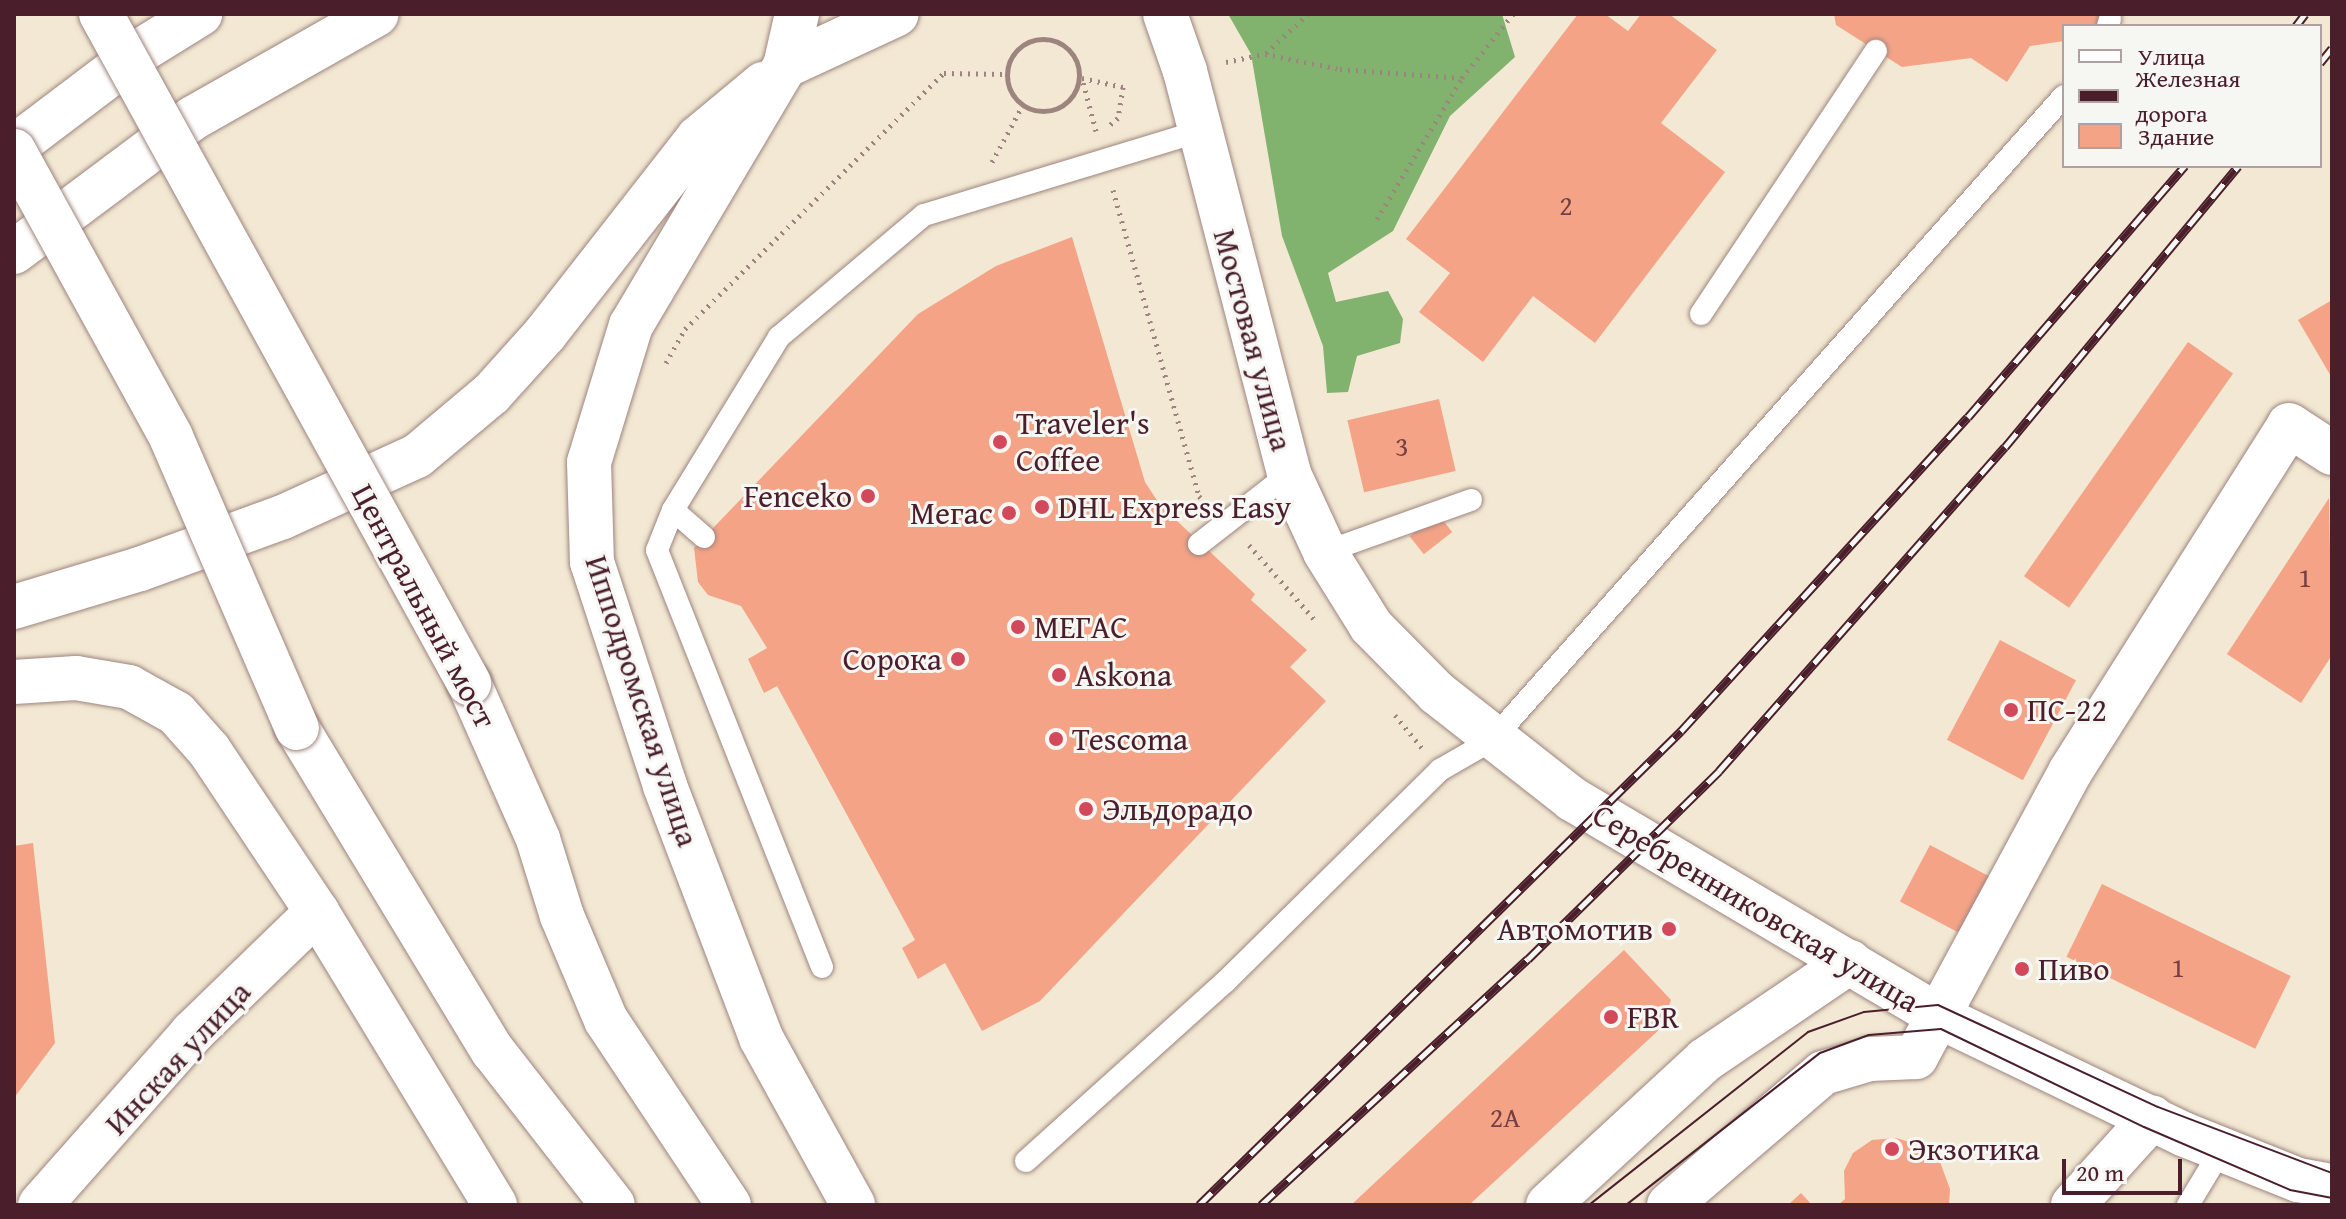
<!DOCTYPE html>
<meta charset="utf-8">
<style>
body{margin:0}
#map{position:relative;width:2346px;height:1219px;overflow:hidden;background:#f2e8d3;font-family:"Gentium Book Plus",serif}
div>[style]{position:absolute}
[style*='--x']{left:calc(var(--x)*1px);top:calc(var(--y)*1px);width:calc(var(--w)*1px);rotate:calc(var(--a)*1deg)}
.forest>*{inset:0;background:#81b36e}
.building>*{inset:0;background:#f4a387;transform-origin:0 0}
.path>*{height:5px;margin-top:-2.5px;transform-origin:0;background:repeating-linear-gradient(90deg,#9e847f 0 2px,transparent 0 8px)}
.path>.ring{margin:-2.5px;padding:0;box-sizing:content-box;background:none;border:5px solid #9e847f;border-radius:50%}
.roads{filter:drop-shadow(0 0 2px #9e847f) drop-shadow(0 0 2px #9e847f)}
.service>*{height:22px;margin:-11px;padding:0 11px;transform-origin:11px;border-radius:11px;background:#fff}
.minor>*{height:44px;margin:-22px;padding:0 22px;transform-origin:22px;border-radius:22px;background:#fff}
.tertiary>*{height:44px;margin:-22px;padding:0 22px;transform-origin:22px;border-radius:22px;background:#fff}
.primary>*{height:44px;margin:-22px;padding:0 22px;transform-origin:22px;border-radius:22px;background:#fff}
.trunk>*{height:44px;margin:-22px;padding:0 22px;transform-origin:22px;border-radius:22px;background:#fff}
.tram>*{height:2px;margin:-1px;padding:0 1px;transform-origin:1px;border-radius:1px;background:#4a1f2b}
.rail>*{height:9px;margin-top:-4.5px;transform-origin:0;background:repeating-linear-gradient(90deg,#f6f6f2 0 18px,#4a1f2b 0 36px);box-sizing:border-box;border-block:2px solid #4a1f2b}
.bridges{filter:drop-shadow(0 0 2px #9e847f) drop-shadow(0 0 2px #9e847f)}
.primary-bridge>*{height:44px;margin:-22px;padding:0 22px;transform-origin:22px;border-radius:22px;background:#fff}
.dots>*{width:22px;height:22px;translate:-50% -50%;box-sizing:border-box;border:4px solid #f6f6f2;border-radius:50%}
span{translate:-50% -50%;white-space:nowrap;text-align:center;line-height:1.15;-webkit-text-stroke:6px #f6f6f2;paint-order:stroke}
.number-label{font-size:28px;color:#744042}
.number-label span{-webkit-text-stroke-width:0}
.street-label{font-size:32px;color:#4a1f2b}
.poi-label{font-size:32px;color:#4a1f2b}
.left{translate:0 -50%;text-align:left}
.right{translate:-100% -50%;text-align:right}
.frame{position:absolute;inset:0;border:16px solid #4a1f2b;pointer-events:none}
.legend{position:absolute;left:2062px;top:24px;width:260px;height:144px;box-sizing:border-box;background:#f6f6f2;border:2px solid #b1a0a2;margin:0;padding:10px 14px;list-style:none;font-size:24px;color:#4a1f2b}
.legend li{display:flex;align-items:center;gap:16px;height:40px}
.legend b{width:40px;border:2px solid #b1a0a2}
.scale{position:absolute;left:2062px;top:1159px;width:120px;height:36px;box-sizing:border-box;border:4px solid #4a1f2b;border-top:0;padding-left:10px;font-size:24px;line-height:28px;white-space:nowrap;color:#4a1f2b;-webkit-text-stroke:6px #f6f6f2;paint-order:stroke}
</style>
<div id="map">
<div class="forest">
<div style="clip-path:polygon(1228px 14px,1502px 14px,1515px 57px,1450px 116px,1393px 231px,1328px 273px,1336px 302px,1388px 291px,1403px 319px,1400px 343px,1357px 356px,1348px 392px,1327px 393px,1323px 346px,1282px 236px,1251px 54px)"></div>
</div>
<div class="building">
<div style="clip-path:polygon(1578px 14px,1605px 14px,1628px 31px,1641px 14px,1669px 14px,1717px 50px,1661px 123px,1725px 172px,1595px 343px,1533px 296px,1483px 362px,1419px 312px,1450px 273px,1406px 239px)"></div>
<div style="clip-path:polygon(1834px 14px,2117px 14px,2101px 26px,2064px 26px,2064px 41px,2030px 46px,2007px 82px,1971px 58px,1902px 67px,1836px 25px)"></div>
<div style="clip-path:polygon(1072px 237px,1145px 482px,1160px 505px,1255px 594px,1251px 600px,1307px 650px,1290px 667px,1326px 701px,1040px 1001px,982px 1031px,945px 963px,918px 979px,902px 948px,915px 940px,777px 686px,764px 693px,748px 659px,767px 648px,741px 606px,708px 595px,698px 582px,694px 548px,918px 314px,996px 266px)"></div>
<div style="clip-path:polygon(2332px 300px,2332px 378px,2298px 320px)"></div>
<div style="left:2188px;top:342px;width:55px;height:286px;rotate:35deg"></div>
<div style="left:1439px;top:399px;width:74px;height:94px;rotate:77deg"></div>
<div style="clip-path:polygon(2329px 498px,2332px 655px,2301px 703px,2227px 654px)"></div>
<div style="left:1438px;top:514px;width:23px;height:36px;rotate:52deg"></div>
<div style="left:2000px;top:640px;width:86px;height:113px;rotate:28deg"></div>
<div style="clip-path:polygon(33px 843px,55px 1043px,14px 1098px,14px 846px)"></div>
<div style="left:1930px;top:845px;width:70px;height:64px;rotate:28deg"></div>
<div style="left:2102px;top:884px;width:210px;height:81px;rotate:26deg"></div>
<div style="clip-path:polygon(1624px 950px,1671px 1000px,1661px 1028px,1469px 1205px,1351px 1205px)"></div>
<div style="clip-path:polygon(1896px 1138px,1920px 1145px,1940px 1162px,1950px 1189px,1949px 1205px,1838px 1205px,1845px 1199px,1844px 1171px,1853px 1153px,1872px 1140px)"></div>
<div style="clip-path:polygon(1801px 1193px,1812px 1205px,1788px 1205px)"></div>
</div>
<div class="path">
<div class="ring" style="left:1007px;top:39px;width:67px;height:67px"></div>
<div style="--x:1266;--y:53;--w:57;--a:-42.9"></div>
<div style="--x:1226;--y:62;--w:40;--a:-12"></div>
<div style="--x:1265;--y:54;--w:76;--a:11.3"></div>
<div style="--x:1340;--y:69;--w:121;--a:4.3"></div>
<div style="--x:1096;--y:131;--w:55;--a:-104.8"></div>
<div style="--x:1082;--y:78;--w:42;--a:12.4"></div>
<div style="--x:1123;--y:87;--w:31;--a:99"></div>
<div style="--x:1118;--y:118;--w:11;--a:139"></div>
<div style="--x:992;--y:162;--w:67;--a:-61.5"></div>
<div style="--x:1113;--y:190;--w:318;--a:74.3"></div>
<div style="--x:1199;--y:496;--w:8;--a:45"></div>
<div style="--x:1377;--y:219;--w:165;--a:-58.9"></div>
<div style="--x:1462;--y:78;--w:82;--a:-51.4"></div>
<div style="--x:666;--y:363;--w:39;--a:-61"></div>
<div style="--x:685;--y:329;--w:364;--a:-44.7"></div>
<div style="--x:944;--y:73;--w:61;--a:0.9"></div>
<div style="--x:1249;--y:545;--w:98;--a:48.7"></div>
<div style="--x:1395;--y:715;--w:43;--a:50.7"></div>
</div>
<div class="roads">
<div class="service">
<div style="--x:2108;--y:26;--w:7;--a:-74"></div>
<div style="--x:1701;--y:314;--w:316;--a:-56.4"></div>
<div style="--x:673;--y:510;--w:41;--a:41.1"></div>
<div style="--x:1199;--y:544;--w:114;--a:-37.9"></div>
<div style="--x:1325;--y:552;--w:155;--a:-19.6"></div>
<div style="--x:822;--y:967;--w:448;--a:-111.6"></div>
<div style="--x:657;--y:550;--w:43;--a:-68.2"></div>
<div style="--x:673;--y:510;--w:203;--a:-58.5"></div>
<div style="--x:779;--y:337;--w:189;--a:-40.1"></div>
<div style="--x:924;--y:215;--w:288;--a:-16.9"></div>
<div style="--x:1026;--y:1161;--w:268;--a:-42"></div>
<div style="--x:1225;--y:982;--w:302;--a:-44.6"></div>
<div style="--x:1440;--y:770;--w:60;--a:-30"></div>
<div style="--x:1492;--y:740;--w:861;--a:-48.39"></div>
<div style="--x:2188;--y:1205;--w:64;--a:-59"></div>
</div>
<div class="minor">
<div style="--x:40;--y:1205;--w:230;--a:-48.5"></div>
<div style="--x:192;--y:1033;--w:174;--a:-44.1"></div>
<div style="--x:1548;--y:1205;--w:214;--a:-42.7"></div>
<div style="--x:1705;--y:1060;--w:175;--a:-34.1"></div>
<div style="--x:1669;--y:1205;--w:203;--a:-40.6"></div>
<div style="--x:1823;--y:1073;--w:49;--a:-16.6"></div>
<div style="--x:1870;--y:1059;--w:46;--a:-2.5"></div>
<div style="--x:1916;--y:1057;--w:324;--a:-61.6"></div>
<div style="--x:2070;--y:772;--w:410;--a:-57.7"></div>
<div style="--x:2289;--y:425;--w:51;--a:33.1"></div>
</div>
<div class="tertiary">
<div style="--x:1165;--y:14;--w:60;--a:70.7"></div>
<div style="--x:1185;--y:71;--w:416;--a:75.5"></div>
<div style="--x:1289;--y:474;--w:86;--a:65.2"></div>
<div style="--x:1325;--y:552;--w:87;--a:58.1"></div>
<div style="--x:1371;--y:626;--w:94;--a:45.4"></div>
<div style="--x:1437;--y:693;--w:172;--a:38.1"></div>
<div style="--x:1572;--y:799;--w:428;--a:30.6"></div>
<div style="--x:1940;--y:1017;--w:270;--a:25.7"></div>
<div style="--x:2183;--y:1134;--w:124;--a:21.8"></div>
<div style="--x:2298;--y:1180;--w:35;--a:10"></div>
<div style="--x:2073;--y:1205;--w:118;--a:-47.8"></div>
</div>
<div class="primary">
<div style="--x:785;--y:66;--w:123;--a:-24.9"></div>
<div style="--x:14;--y:147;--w:164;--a:-37.1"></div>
<div style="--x:145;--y:48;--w:65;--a:-31.7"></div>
<div style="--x:14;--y:252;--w:224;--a:-36.8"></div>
<div style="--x:193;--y:118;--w:211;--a:-29.5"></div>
<div style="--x:469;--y:683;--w:171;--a:66.1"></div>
<div style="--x:538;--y:839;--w:81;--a:72.7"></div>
<div style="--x:562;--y:916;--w:113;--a:67.1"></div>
<div style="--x:606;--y:1020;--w:222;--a:56.4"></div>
<div style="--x:297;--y:728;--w:378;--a:58.8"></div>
<div style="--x:493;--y:1051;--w:195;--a:52.1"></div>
</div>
<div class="trunk">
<div style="--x:797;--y:14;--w:53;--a:103"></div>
<div style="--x:785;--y:66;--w:301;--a:120.7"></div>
<div style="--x:631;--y:325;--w:143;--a:107"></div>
<div style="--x:589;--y:462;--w:100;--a:88.3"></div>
<div style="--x:592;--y:562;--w:236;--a:71.9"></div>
<div style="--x:665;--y:786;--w:270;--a:69.1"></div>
<div style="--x:761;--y:1038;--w:191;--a:61.1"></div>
<div style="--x:14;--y:607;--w:132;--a:-16.8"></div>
<div style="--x:140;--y:569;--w:152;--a:-20"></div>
<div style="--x:283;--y:517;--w:147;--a:-24.5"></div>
<div style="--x:417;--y:456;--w:97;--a:-40"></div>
<div style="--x:491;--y:394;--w:81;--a:-48"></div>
<div style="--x:545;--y:334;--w:249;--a:-52"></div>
<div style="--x:698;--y:138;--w:85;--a:-39.7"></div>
<div style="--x:14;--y:682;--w:62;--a:-3.7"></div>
<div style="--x:76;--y:678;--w:54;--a:9.6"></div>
<div style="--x:129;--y:687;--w:54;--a:29"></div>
<div style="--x:176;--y:713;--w:50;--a:48.3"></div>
<div style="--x:209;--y:750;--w:195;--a:56.3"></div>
<div style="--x:317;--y:912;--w:343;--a:58.7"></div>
</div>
</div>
<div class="tram">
<div style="--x:1589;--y:1205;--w:279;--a:-38.3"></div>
<div style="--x:1808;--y:1032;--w:59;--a:-19.7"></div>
<div style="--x:1864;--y:1012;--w:74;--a:-5.4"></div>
<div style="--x:1938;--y:1005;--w:242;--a:24.9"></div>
<div style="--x:2158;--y:1107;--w:186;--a:20.8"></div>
<div style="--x:1626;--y:1205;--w:246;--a:-38.1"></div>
<div style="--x:1820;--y:1053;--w:52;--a:-20.2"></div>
<div style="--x:1869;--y:1035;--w:72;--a:-4.8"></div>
<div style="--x:1941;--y:1029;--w:225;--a:25.8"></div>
<div style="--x:2144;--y:1127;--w:159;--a:23.3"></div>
<div style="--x:2290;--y:1190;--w:43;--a:10.8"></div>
</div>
<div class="rail">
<div style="--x:2296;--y:26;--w:15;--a:-53"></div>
<div style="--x:2320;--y:63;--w:19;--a:-51"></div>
<div style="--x:1199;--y:1205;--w:676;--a:-44.52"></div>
<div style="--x:1681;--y:731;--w:425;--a:-47.6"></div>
<div style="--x:1968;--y:417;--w:332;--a:-49.2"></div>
<div style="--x:1261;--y:1205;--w:363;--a:-42.7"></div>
<div style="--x:1528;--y:959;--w:268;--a:-44.5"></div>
<div style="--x:1719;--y:771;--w:432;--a:-48.6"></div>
<div style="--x:2005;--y:447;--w:365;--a:-50.3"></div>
</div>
<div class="bridges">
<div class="primary-bridge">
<div style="--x:101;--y:14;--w:764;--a:61.19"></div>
<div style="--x:14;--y:151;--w:326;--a:61.2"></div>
<div style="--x:171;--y:437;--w:317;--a:66.6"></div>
</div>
</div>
<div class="dots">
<div style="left:1000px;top:442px;background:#d1495b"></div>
<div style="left:868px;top:496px;background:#d1495b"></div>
<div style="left:1042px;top:507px;background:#d1495b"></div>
<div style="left:1009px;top:513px;background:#d1495b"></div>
<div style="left:1018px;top:627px;background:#d1495b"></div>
<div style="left:958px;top:659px;background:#d1495b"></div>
<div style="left:1059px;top:675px;background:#d1495b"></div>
<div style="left:2011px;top:710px;background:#d1495b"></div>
<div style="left:1056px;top:739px;background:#d1495b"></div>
<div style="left:1086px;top:809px;background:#d1495b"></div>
<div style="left:1669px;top:929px;background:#d1495b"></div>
<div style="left:2022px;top:969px;background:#d1495b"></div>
<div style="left:1611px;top:1017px;background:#d1495b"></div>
<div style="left:1892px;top:1149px;background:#d1495b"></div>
</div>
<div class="number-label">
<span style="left:1566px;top:205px">2</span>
<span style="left:1402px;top:446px">3</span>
<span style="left:2305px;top:577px">1</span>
<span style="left:2178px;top:967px">1</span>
<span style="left:1505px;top:1117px">2А</span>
</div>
<div class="street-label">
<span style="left:1253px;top:340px;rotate:75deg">Мостовая улица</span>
<span style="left:424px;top:606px;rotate:62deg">Центральный мост</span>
<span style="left:642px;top:701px;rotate:72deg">Ипподромская улица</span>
<span style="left:1756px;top:908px;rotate:31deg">Серебренниковская улица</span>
<span style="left:178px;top:1058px;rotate:-47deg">Инская улица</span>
</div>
<div class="poi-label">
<span class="left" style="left:1016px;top:442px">Traveler's<br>Coffee</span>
<span class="right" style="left:852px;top:496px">Fenceko</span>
<span class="left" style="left:1058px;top:507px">DHL Express Easy</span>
<span class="right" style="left:993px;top:513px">Мегас</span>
<span class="left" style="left:1034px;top:627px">МЕГАС</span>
<span class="right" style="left:942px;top:659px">Сорока</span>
<span class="left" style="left:1075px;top:675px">Askona</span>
<span class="left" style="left:2027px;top:710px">ПС-22</span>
<span class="left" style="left:1072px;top:739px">Tescoma</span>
<span class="left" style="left:1102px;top:809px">Эльдорадо</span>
<span class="right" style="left:1653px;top:929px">Автомотив</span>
<span class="left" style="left:2038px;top:969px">Пиво</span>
<span class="left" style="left:1627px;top:1017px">FBR</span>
<span class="left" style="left:1908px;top:1149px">Экзотика</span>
</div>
<div class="frame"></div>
<ul class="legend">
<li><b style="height:10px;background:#fff"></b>Улица</li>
<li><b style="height:10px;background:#4a1f2b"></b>Железная дорога</li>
<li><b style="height:22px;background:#f4a387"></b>Здание</li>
</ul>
<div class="scale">20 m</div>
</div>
